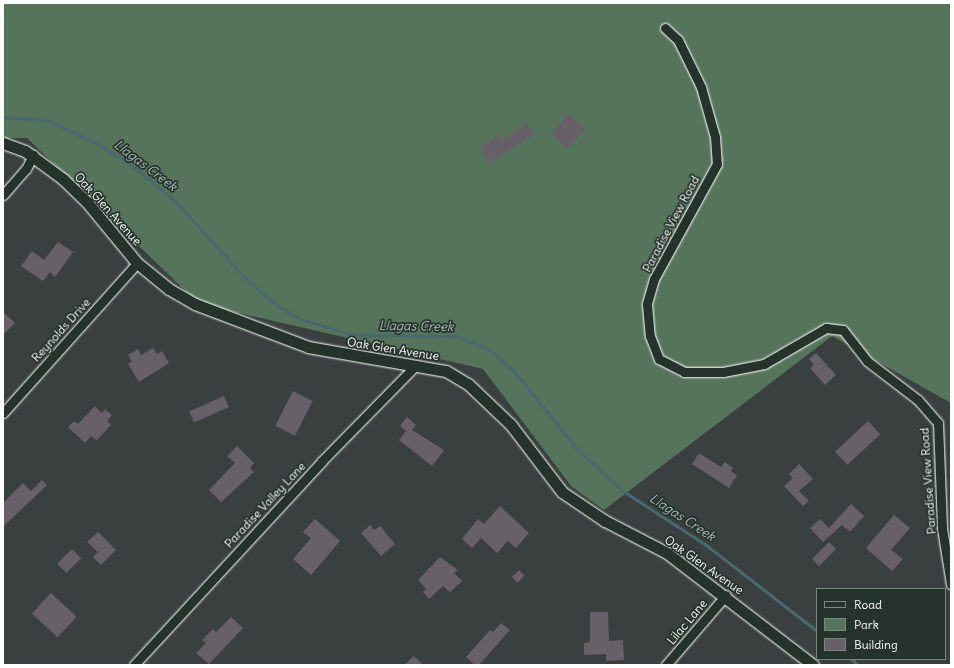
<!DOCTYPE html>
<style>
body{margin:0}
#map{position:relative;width:954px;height:668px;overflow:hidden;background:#3a403f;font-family:Delius,sans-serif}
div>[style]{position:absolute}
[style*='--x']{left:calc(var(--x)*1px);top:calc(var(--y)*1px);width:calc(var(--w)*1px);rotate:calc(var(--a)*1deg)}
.green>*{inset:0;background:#56745c}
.stream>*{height:3px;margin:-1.5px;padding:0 1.5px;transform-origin:1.5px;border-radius:1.5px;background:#496970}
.building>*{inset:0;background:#686068;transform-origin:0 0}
.roads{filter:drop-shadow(0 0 1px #fff) drop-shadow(0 0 1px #fff)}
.minor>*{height:9px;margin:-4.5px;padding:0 4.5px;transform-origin:4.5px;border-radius:4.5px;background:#26332d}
.tertiary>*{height:11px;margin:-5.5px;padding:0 5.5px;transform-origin:5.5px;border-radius:5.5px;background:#26332d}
span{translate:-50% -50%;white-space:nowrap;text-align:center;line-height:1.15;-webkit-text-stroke:3.5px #26332d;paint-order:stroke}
.street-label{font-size:12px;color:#fff}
.water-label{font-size:13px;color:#adbcbf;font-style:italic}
.frame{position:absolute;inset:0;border:4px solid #fff;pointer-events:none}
.legend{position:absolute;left:816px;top:588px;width:130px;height:72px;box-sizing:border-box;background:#26332d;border:1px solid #7d8581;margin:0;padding:5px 7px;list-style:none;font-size:12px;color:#fff}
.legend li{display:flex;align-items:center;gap:8px;height:20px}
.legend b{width:20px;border:1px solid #7d8581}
</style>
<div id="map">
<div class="green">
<div style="clip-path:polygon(3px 3px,951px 3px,951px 403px,832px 336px,604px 510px,571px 486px,483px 369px,199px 304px,27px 138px,3px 138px)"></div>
</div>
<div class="stream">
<div style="--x:3;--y:117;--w:44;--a:3.9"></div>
<div style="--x:47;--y:120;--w:52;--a:25.1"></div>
<div style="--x:94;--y:142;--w:41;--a:31"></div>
<div style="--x:129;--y:163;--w:62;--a:39.8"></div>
<div style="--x:177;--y:203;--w:98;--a:47.9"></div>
<div style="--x:243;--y:276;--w:44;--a:41.3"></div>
<div style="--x:276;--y:305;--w:28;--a:30"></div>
<div style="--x:300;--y:319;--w:56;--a:16.5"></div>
<div style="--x:354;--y:335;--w:101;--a:0.6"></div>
<div style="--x:455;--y:336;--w:34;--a:21"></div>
<div style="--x:487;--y:348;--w:34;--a:40"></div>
<div style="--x:513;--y:370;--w:103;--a:50.9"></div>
<div style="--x:578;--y:450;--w:61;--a:42.3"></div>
<div style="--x:623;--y:491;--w:99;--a:33"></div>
<div style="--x:706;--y:545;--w:140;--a:37.8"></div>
<div style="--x:851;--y:659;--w:9;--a:41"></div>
</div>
<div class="building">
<div style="left:569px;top:114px;width:22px;height:27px;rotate:43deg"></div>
<div style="clip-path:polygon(527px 124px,534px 134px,489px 163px,480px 148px,499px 135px,502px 140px)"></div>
<div style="clip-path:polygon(58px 242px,73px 252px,55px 277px,50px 272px,43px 281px,21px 266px,32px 251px,44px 260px)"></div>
<div style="clip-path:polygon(3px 312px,15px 323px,3px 335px)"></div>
<div style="clip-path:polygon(153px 348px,157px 354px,162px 351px,169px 363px,139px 382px,128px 364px,132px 361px,128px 355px,138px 349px,141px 355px)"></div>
<div style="clip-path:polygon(816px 353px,836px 375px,825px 385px,810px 368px,814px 365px,809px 359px)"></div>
<div style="left:293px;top:391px;width:22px;height:39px;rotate:27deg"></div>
<div style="left:224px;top:396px;width:12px;height:38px;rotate:66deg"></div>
<div style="clip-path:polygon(95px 406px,102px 413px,105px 409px,112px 415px,107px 421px,111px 425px,97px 440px,91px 436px,85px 443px,68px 427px,74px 421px,78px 424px)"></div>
<div style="clip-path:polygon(407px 417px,416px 425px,412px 430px,444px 450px,432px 466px,399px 440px,406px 431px,400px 426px)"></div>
<div style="left:868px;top:421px;width:18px;height:45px;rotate:47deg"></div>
<div style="clip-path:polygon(237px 446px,254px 463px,250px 468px,254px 472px,221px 502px,209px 490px,235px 463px,227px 456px)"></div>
<div style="clip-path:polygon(699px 453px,721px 467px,725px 462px,733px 468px,731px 471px,737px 475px,729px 488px,692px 464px)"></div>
<div style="clip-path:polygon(799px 464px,813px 479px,799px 491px,809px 501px,803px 506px,784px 486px,793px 478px,789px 474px)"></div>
<div style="clip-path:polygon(42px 480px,47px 485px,3px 527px,3px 503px,23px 483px,31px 491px)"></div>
<div style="clip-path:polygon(851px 504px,864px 516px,850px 532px,842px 525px,823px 542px,810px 528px,820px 519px,829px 528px)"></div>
<div style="clip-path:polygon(500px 506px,529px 533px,516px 548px,508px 541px,497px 553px,481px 538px,472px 548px,462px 539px,478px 519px,484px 524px)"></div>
<div style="clip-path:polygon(894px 515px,910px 528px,891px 550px,903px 559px,892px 571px,866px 548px)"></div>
<div style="clip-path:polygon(315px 519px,340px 541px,311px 575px,293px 559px,311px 538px,303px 532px)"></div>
<div style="clip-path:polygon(370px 525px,374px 530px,380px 526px,395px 544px,381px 556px,361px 533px)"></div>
<div style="clip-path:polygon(98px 532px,116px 550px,101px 565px,93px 557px,98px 552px,87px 542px)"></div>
<div style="left:829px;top:542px;width:10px;height:24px;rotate:45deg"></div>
<div style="left:72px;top:549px;width:13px;height:21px;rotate:45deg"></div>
<div style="clip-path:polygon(440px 557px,458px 570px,454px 573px,462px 581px,450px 592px,443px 586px,429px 599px,423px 592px,426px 589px,418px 580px)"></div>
<div style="left:519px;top:570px;width:8px;height:10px;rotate:45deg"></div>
<div style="left:51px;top:593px;width:35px;height:28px;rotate:43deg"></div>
<div style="clip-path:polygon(590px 612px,608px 612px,609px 641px,623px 640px,624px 660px,606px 661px,606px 654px,584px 655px,584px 643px,590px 642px)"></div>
<div style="clip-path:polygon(231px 617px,243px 628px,209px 664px,196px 653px,206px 643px,202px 640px,213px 629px,216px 632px)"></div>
<div style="clip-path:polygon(501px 623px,510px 630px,479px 665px,475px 665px,466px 657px,490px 630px,493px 632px)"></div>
<div style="clip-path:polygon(414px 656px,423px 665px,404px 665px)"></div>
</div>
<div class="roads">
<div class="minor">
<div style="--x:665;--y:28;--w:18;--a:43"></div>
<div style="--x:678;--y:40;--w:52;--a:63.9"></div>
<div style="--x:701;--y:87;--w:52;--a:74.4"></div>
<div style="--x:715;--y:137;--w:27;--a:86"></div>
<div style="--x:717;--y:164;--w:131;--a:118.7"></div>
<div style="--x:654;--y:279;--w:26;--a:106"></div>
<div style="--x:647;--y:304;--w:32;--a:85"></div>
<div style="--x:650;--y:336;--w:25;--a:69"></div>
<div style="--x:659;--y:359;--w:28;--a:27"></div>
<div style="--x:684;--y:372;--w:39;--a:0"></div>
<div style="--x:723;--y:372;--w:42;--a:-11"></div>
<div style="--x:764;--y:364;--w:72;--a:-30.1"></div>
<div style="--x:826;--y:328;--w:17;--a:7"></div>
<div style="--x:843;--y:330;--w:39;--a:52"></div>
<div style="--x:867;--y:361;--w:64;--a:37.4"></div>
<div style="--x:918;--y:400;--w:30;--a:49"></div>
<div style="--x:938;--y:423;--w:105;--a:87.8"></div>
<div style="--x:942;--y:528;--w:57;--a:80.9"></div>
<div style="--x:3;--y:195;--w:35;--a:-49"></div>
<div style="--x:26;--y:169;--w:16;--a:-63"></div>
<div style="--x:3;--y:413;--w:201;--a:-48.2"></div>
<div style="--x:134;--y:665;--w:277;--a:-47.3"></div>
<div style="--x:322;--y:461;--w:134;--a:-45.6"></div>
<div style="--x:666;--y:665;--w:92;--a:-49.4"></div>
</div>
<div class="tertiary">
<div style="--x:3;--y:143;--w:23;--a:20"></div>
<div style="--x:25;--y:151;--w:47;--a:36.4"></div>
<div style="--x:63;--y:179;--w:32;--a:44"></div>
<div style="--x:86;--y:201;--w:80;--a:50.6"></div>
<div style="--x:137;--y:263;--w:41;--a:39.1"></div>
<div style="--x:169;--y:289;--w:30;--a:30"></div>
<div style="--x:195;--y:304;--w:121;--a:20.8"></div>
<div style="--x:308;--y:347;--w:140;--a:9.9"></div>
<div style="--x:446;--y:371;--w:26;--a:31"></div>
<div style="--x:468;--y:384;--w:59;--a:43.6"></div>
<div style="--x:511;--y:425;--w:84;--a:52.7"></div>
<div style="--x:562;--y:492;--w:52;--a:34"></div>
<div style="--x:605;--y:521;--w:70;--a:27.3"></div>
<div style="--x:667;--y:553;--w:184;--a:37.5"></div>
</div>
</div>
<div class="street-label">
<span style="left:108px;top:209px;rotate:48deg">Oak Glen Avenue</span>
<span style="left:671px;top:224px;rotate:-62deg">Paradise View Road</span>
<span style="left:61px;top:330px;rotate:-48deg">Reynolds Drive</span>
<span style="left:393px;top:349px;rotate:9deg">Oak Glen Avenue</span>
<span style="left:928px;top:481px;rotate:-94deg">Paradise View Road</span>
<span style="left:265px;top:505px;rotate:-47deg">Paradise Valley Lane</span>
<span style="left:704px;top:565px;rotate:35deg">Oak Glen Avenue</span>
<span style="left:687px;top:622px;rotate:-50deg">Lilac Lane</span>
</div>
<div class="water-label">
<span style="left:145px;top:166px;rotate:37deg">Llagas Creek</span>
<span style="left:416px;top:327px;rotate:1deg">Llagas Creek</span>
<span style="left:682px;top:518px;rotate:33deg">Llagas Creek</span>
</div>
<div class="frame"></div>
<ul class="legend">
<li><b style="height:5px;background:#26332d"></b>Road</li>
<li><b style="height:11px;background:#56745c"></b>Park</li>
<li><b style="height:11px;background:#686068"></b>Building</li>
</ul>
</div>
